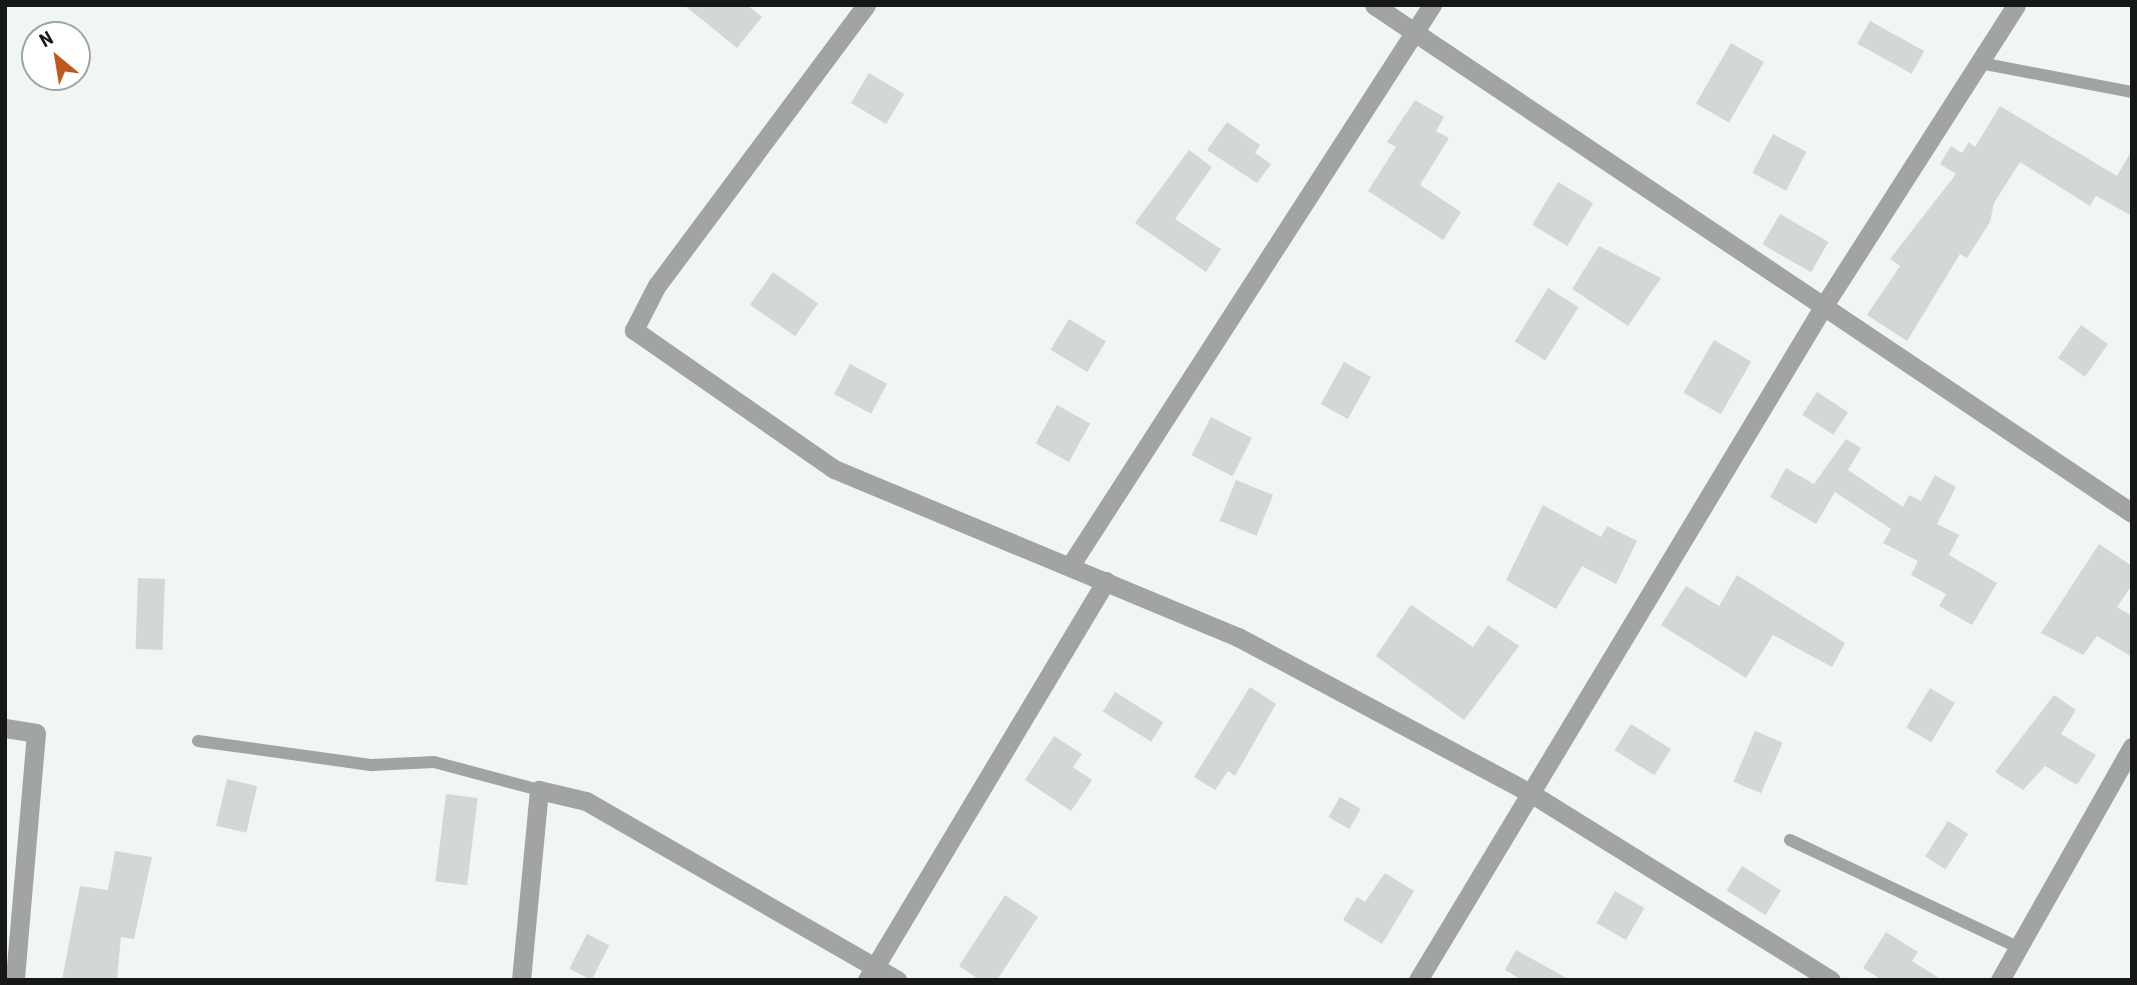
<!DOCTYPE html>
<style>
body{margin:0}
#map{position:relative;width:2137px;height:985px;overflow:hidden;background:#f0f5f5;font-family:"Roboto Condensed",sans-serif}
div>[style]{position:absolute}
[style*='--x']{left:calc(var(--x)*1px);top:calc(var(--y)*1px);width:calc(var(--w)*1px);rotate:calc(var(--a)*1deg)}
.building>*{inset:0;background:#d3d7d7;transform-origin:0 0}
.service>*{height:12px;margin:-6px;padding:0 6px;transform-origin:6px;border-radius:6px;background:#a2a4a4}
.minor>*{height:19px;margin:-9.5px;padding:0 9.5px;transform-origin:9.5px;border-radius:9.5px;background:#a2a4a4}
span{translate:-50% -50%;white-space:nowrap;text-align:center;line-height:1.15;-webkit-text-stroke:7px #fff;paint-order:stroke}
.frame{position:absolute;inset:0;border:7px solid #161818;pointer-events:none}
.north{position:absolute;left:21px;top:21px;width:70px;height:70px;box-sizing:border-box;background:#fff;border:2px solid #a2a3a3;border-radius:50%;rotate:330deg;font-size:19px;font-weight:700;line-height:28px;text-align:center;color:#161818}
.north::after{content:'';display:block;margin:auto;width:24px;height:32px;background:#bc5922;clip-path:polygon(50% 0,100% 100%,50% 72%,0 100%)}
</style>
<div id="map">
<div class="building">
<div style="clip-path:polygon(684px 5px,747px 5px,762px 17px,737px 48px)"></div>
<div style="left:1870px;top:21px;width:62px;height:26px;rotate:29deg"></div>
<div style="left:1731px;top:43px;width:38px;height:70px;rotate:30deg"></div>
<div style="left:869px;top:73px;width:41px;height:35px;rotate:31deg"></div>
<div style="clip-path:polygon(1415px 100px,1444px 117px,1436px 131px,1449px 138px,1420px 185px,1461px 212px,1443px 240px,1368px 191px,1396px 147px,1387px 142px)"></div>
<div style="clip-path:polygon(2000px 106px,2117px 176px,2132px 150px,2132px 216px,2096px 196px,2090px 206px,2020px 162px,1994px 203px,1990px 222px,1967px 258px,1960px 254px,1907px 341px,1867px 315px,1900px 266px,1890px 259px,1956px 174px,1940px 164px,1951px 146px,1962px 153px,1969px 142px,1975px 147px)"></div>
<div style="clip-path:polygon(1227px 122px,1260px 145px,1255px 153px,1271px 164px,1257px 183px,1207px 150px)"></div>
<div style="left:1773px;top:134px;width:38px;height:44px;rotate:28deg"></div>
<div style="clip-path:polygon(1189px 150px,1212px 167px,1175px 219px,1221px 249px,1206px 272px,1135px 223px)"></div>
<div style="left:1558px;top:182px;width:41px;height:50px;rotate:31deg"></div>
<div style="left:1780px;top:214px;width:56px;height:35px;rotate:30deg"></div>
<div style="clip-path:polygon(1599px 246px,1661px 278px,1628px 326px,1572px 289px)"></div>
<div style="left:773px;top:272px;width:55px;height:40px;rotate:35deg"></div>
<div style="left:1548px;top:288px;width:36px;height:63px;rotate:32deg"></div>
<div style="left:1069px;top:319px;width:43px;height:36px;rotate:31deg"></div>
<div style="left:2081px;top:325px;width:33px;height:40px;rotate:35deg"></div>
<div style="left:1714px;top:340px;width:43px;height:61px;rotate:30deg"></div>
<div style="left:1344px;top:362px;width:31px;height:48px;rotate:29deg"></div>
<div style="left:850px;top:364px;width:42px;height:34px;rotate:28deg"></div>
<div style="left:1817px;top:392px;width:37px;height:27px;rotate:33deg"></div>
<div style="left:1057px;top:405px;width:38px;height:44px;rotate:29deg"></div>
<div style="left:1211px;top:417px;width:46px;height:43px;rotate:27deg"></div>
<div style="clip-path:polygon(1846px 439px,1861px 448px,1848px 470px,1903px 507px,1909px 495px,1921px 501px,1935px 475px,1956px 487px,1937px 524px,1959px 535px,1949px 555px,1997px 583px,1972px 625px,1939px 606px,1946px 594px,1911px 575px,1918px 561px,1883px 543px,1891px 529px,1835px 492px,1816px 524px,1770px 497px,1786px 468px,1814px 484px)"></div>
<div style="left:1236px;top:480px;width:40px;height:44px;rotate:22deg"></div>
<div style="clip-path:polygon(1543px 505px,1601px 537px,1607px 526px,1637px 541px,1616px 584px,1582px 566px,1556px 609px,1506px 580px)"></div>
<div style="clip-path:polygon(2099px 544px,2132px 566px,2132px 585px,2117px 607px,2132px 616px,2132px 657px,2097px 636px,2083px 655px,2041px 633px)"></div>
<div style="clip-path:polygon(1737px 575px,1845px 643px,1832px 667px,1773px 635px,1746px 678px,1661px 625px,1686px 586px,1719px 606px)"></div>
<div style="left:138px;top:578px;width:27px;height:71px;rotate:2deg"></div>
<div style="clip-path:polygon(1411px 605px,1473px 647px,1488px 625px,1519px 646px,1464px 720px,1376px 656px)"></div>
<div style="clip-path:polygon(1250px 687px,1276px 704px,1235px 776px,1228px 771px,1215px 790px,1194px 777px)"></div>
<div style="left:1930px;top:688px;width:29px;height:46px;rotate:31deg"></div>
<div style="left:1115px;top:692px;width:57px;height:23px;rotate:32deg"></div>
<div style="clip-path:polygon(2054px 695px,2076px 710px,2061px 734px,2096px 755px,2077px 785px,2045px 766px,2023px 790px,1995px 772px)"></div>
<div style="left:1631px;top:724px;width:47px;height:31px;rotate:32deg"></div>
<div style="left:1755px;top:731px;width:30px;height:55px;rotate:23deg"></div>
<div style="clip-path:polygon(1054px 736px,1082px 754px,1073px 767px,1092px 780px,1071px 811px,1025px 780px)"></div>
<div style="left:227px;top:779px;width:31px;height:48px;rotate:13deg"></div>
<div style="left:446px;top:794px;width:32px;height:88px;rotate:7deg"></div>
<div style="left:1340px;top:797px;width:24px;height:23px;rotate:30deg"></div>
<div style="left:1948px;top:821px;width:24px;height:42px;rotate:33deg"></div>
<div style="clip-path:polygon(115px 851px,152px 857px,134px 939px,121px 937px,117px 978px,62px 980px,80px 886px,108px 890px)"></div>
<div style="left:1742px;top:866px;width:46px;height:29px;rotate:32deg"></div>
<div style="clip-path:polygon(1385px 873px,1414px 891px,1382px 944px,1343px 920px,1357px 897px,1365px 902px)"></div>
<div style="left:1615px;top:891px;width:34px;height:37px;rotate:30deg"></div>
<div style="clip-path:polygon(1005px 895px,1038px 917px,997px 980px,980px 980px,959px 966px)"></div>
<div style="clip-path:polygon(1886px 932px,1918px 952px,1912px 961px,1942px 980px,1882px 980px,1863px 968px)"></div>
<div style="left:587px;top:934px;width:25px;height:39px;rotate:27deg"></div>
<div style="clip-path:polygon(1516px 950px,1570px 980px,1522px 980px,1505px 970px)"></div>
</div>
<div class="service">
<div style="--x:1980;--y:63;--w:155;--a:10.8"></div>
<div style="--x:198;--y:741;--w:176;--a:7.9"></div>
<div style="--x:372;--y:765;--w:62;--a:-2.8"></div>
<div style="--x:434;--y:762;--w:109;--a:14.9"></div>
<div style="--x:1790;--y:840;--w:253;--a:25.2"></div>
</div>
<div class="minor">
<div style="--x:866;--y:5;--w:349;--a:126.7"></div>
<div style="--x:657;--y:285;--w:51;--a:117.1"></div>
<div style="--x:634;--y:330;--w:244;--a:34.8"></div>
<div style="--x:834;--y:469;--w:438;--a:22.6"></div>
<div style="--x:1238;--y:637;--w:333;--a:28.1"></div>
<div style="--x:1532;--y:794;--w:352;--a:31.9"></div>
<div style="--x:1374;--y:5;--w:912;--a:33.83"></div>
<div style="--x:1070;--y:566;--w:668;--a:-57.17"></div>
<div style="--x:5;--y:728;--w:31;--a:9"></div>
<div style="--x:36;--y:733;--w:248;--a:94.9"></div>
<div style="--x:521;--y:980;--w:191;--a:-84.6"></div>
<div style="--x:539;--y:790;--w:48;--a:13.2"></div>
<div style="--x:586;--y:801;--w:359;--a:29.9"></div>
<div style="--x:867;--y:980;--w:465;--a:-59.1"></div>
<div style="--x:1418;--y:980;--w:785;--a:-58.96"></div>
<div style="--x:1823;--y:307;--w:358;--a:-57.4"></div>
<div style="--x:2000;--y:980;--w:268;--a:-60.5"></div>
</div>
<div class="frame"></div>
<div class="north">N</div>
</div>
